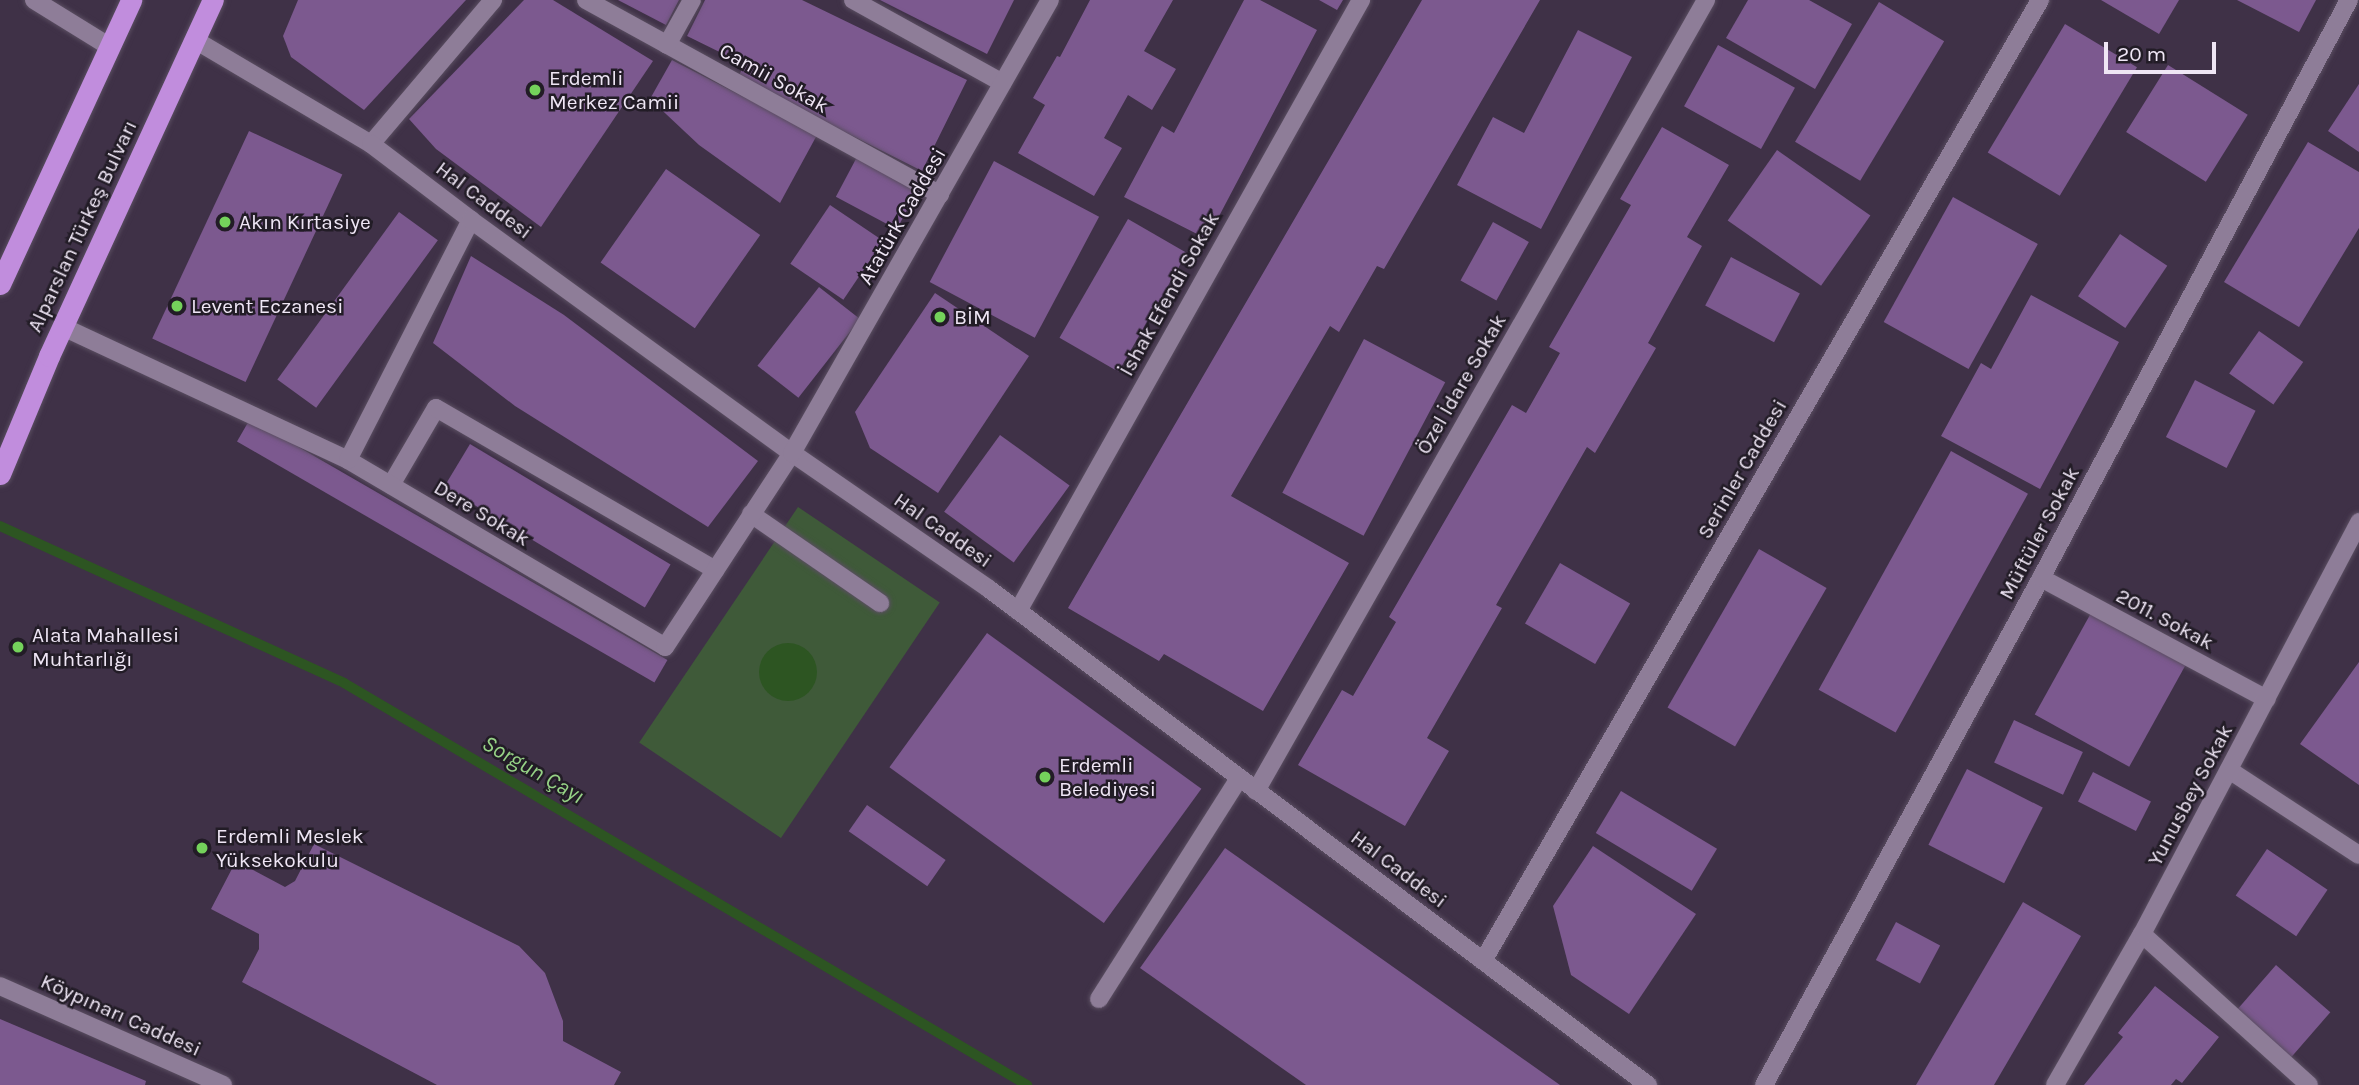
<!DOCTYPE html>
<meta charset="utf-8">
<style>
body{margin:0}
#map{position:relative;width:2359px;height:1085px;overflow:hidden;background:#3f3147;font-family:Karla,sans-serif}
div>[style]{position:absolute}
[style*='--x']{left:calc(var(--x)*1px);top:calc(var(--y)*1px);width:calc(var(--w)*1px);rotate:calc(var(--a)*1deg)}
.green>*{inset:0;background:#3f5a39;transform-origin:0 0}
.water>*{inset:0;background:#2d5522}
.round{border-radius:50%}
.stream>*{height:10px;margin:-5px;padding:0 5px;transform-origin:5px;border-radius:5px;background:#2d5522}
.building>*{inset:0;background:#7c598f;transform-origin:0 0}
.roads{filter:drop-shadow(0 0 2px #5a4e61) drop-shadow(0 0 2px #5a4e61)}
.lane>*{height:18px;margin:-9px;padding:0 9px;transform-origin:9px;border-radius:9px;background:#8e7d98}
.street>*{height:18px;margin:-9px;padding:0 9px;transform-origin:9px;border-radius:9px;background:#8e7d98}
.secondary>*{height:18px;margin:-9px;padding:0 9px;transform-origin:9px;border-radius:9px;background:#8e7d98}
.highway>*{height:21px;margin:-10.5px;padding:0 10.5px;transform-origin:10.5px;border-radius:10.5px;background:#c18ddd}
.dots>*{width:19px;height:19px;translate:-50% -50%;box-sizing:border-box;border:4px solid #221c26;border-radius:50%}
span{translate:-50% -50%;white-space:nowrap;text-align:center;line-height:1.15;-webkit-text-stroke:5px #221c26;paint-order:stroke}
.poi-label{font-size:21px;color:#efe6f5}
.left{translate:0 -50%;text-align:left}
.street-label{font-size:21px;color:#efe6f5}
.water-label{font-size:23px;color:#96d286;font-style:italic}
.scale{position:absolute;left:2104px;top:42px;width:112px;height:32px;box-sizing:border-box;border:4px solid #efe6f5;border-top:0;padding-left:9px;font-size:21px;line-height:24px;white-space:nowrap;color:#efe6f5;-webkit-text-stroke:5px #221c26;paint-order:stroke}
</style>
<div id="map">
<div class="green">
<div style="left:798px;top:507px;width:171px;height:284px;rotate:34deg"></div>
</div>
<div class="water">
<div class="round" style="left:759px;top:643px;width:58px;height:58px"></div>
</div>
<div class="stream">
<div style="--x:0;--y:526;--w:378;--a:24.5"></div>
<div style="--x:344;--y:683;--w:793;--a:30.48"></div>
</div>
<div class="building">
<div style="clip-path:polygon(298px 0,466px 0,364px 110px,291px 57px,283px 36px)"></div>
<div style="clip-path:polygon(524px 0,553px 0,653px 61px,541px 227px,436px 149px,409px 119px)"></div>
<div style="clip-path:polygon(618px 0,679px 0,666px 25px)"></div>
<div style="clip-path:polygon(705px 0,802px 0,967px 80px,922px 171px,738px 78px,744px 64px,687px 36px)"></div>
<div style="clip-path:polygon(880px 0,1014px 0,987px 54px)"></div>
<div style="clip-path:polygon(1090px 0,1173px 0,1144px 51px,1176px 69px,1152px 110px,1128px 95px,1104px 138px,1122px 148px,1094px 196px,1018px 153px,1045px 105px,1033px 98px,1057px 56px,1060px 57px)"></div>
<div style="clip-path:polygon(1244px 0,1260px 0,1317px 30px,1207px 239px,1124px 197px,1162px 126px,1174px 133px)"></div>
<div style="clip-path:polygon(1319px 0,1343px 0,1337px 10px)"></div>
<div style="clip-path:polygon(1422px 0,1540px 0,1384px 269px,1377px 266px,1339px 332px,1330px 326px,1231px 496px,1349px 563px,1263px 711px,1164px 654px,1159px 661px,1068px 608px)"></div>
<div style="clip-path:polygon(1748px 0,1809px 0,1852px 24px,1815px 89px,1726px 38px)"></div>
<div style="clip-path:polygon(2101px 0,2179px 0,2159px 34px)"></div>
<div style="clip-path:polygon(2237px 0,2316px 0,2299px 32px)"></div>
<div style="left:1879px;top:2px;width:76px;height:163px;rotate:31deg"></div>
<div style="left:2065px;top:24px;width:84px;height:150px;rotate:31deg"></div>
<div style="clip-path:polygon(1578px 30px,1632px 57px,1541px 229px,1457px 185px,1493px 117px,1524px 133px)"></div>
<div style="left:1718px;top:45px;width:88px;height:70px;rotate:29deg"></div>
<div style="clip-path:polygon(672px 60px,817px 135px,780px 203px,699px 145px,650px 99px)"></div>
<div style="left:2168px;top:65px;width:94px;height:79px;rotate:32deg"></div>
<div style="clip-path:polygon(2359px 84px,2359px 152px,2328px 131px)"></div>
<div style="clip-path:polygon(1662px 127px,1729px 165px,1687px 237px,1702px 246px,1648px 343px,1656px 348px,1595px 453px,1587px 447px,1496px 605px,1502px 608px,1427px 738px,1449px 751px,1405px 826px,1298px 765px,1342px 690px,1353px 696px,1396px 622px,1389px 617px,1512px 405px,1526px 413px,1560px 353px,1549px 347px,1631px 205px,1620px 199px)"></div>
<div style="left:249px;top:131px;width:103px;height:229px;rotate:25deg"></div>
<div style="clip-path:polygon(2308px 142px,2359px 172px,2359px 228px,2299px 327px,2224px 282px)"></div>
<div style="left:1777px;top:150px;width:114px;height:86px;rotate:35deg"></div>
<div style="left:857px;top:157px;width:69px;height:45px;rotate:28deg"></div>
<div style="left:994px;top:161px;width:119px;height:137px;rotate:28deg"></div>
<div style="left:666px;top:169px;width:115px;height:114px;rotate:35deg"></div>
<div style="left:1953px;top:197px;width:97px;height:143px;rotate:29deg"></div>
<div style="left:830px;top:205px;width:64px;height:71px;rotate:34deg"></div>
<div style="left:399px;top:212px;width:48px;height:207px;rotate:36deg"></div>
<div style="left:1128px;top:219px;width:68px;height:137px;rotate:30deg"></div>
<div style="left:1493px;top:222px;width:41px;height:67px;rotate:29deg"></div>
<div style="left:2120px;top:234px;width:57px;height:75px;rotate:34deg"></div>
<div style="clip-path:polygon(471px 256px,564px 315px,758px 461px,708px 527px,515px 406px,433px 343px)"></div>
<div style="left:1731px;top:257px;width:78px;height:55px;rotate:28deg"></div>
<div style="left:819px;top:287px;width:52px;height:100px;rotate:38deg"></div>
<div style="clip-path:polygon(935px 293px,1029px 356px,938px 493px,870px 448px,855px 412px)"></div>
<div style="clip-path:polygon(2031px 295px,2119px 342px,2040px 489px,1941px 436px,1981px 363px,1991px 369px)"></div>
<div style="left:2259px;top:331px;width:54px;height:52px;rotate:35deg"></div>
<div style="left:1364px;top:339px;width:92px;height:174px;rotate:28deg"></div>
<div style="left:2195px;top:380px;width:68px;height:64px;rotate:27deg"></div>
<div style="left:250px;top:419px;width:482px;height:26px;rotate:30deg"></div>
<div style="left:1000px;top:435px;width:86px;height:95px;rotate:36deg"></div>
<div style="left:470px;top:444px;width:234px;height:50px;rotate:31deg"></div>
<div style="left:1951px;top:451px;width:88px;height:273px;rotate:29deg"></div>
<div style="left:1759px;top:549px;width:78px;height:183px;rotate:30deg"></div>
<div style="left:1560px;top:563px;width:81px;height:70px;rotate:30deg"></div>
<div style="left:2091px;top:613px;width:108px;height:116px;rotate:29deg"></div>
<div style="left:987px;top:633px;width:265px;height:166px;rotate:36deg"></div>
<div style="clip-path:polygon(2359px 662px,2359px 785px,2300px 744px)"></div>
<div style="left:2014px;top:720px;width:76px;height:47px;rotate:25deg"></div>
<div style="left:1967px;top:769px;width:85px;height:85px;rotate:27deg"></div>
<div style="left:2093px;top:772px;width:65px;height:33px;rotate:27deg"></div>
<div style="left:1621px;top:791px;width:112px;height:49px;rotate:31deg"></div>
<div style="left:867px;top:805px;width:96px;height:32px;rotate:35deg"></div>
<div style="clip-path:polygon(314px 844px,519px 946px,545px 973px,563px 1021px,563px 1041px,621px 1072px,614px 1085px,437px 1085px,242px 982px,259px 949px,259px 934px,211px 909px,236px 861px,285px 887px,295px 881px)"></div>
<div style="clip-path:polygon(1593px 846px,1696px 914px,1629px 1014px,1571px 975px,1553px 906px)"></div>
<div style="clip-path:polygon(1225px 848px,1560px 1085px,1306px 1085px,1140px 968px)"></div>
<div style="left:2267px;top:849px;width:73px;height:56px;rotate:34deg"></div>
<div style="clip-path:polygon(2023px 902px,2081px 936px,1994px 1085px,1916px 1085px)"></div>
<div style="left:1896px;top:922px;width:50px;height:43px;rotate:28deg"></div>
<div style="left:2276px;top:965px;width:72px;height:62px;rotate:41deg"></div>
<div style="clip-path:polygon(2155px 986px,2219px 1037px,2182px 1083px,2176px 1079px,2171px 1085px,2084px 1085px,2123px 1037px,2118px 1033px)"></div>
<div style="clip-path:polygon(0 1019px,146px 1081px,145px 1085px,0 1085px)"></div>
</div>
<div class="roads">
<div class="lane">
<div style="--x:391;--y:485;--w:89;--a:-59.7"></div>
<div style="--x:436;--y:408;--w:323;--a:30.1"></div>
<div style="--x:751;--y:514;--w:157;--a:34.6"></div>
<div style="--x:2142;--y:934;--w:225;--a:42.1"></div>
</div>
<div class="street">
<div style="--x:586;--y:0;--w:404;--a:28.8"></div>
<div style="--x:853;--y:0;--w:171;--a:29"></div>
<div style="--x:667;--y:45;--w:51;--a:-60.9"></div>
<div style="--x:371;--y:144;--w:189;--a:-49.7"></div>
<div style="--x:63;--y:327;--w:315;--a:25"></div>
<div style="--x:348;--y:460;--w:368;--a:30.5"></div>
<div style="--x:665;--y:647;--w:232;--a:-56.8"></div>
<div style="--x:348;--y:460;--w:270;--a:-62.9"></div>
<div style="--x:2041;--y:578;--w:256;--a:28.2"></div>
<div style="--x:1018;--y:611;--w:701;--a:-60.69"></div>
<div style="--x:2229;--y:770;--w:155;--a:33.2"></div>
<div style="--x:1256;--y:791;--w:910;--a:-60.36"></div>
<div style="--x:1099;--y:999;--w:262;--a:-57.6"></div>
<div style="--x:1764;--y:1085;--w:578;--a:-61.35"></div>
<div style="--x:2041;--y:578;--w:655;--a:-61.95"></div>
<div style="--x:2055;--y:1085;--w:174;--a:-60.1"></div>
<div style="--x:2142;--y:934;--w:466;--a:-62.2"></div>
</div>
<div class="secondary">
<div style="--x:34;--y:0;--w:89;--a:31.7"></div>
<div style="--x:195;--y:40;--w:204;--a:30.6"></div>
<div style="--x:371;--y:144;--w:126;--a:37.2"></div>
<div style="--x:471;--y:220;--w:397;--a:36"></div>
<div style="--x:792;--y:453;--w:239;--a:34.6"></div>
<div style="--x:989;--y:589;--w:825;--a:36.97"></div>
<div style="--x:792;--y:453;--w:521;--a:-60.34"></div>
<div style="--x:1483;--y:961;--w:1111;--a:-59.9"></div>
<div style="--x:0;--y:986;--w:244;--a:23.9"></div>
</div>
<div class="highway">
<div style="--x:0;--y:284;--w:313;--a:-65.2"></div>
<div style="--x:0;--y:474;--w:128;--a:-67.4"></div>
<div style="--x:49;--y:356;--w:392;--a:-65.3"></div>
</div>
</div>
<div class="dots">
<div style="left:535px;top:90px;background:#74d25b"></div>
<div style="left:225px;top:222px;background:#74d25b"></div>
<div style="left:177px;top:306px;background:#74d25b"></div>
<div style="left:940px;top:317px;background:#74d25b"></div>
<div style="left:18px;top:647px;background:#74d25b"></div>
<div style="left:1045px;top:777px;background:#74d25b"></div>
<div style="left:202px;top:848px;background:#74d25b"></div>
</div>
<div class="poi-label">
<span class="left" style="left:549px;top:90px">Erdemli<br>Merkez Camii</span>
<span class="left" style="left:239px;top:222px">Akın Kırtasiye</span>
<span class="left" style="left:191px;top:306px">Levent Eczanesi</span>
<span class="left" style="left:954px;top:317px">BİM</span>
<span class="left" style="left:32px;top:647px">Alata Mahallesi<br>Muhtarlığı</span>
<span class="left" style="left:1059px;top:777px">Erdemli<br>Belediyesi</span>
<span class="left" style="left:216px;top:848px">Erdemli Meslek<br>Yüksekokulu</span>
</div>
<div class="street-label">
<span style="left:774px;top:78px;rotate:29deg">Camii Sokak</span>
<span style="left:484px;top:200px;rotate:37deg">Hal Caddesi</span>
<span style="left:902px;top:216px;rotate:-60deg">Atatürk Caddesi</span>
<span style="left:82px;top:226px;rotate:-65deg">Alparslan Türkeş Bulvarı</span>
<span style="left:1169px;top:294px;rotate:-61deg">İshak Efendi Sokak</span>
<span style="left:1461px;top:384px;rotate:-60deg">Özel İdare Sokak</span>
<span style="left:1742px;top:469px;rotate:-60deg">Serinler Caddesi</span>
<span style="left:482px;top:513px;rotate:31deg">Dere Sokak</span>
<span style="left:943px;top:530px;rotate:35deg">Hal Caddesi</span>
<span style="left:2039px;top:533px;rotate:-62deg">Müftüler Sokak</span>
<span style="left:2165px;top:619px;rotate:28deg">2011. Sokak</span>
<span style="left:2190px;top:795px;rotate:-62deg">Yunusbey Sokak</span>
<span style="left:1399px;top:869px;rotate:37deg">Hal Caddesi</span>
<span style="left:121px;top:1015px;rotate:24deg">Köypınarı Caddesi</span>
</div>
<div class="water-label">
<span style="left:533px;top:770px;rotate:30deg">Sorgun Çayı</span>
</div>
<div class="scale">20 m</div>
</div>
